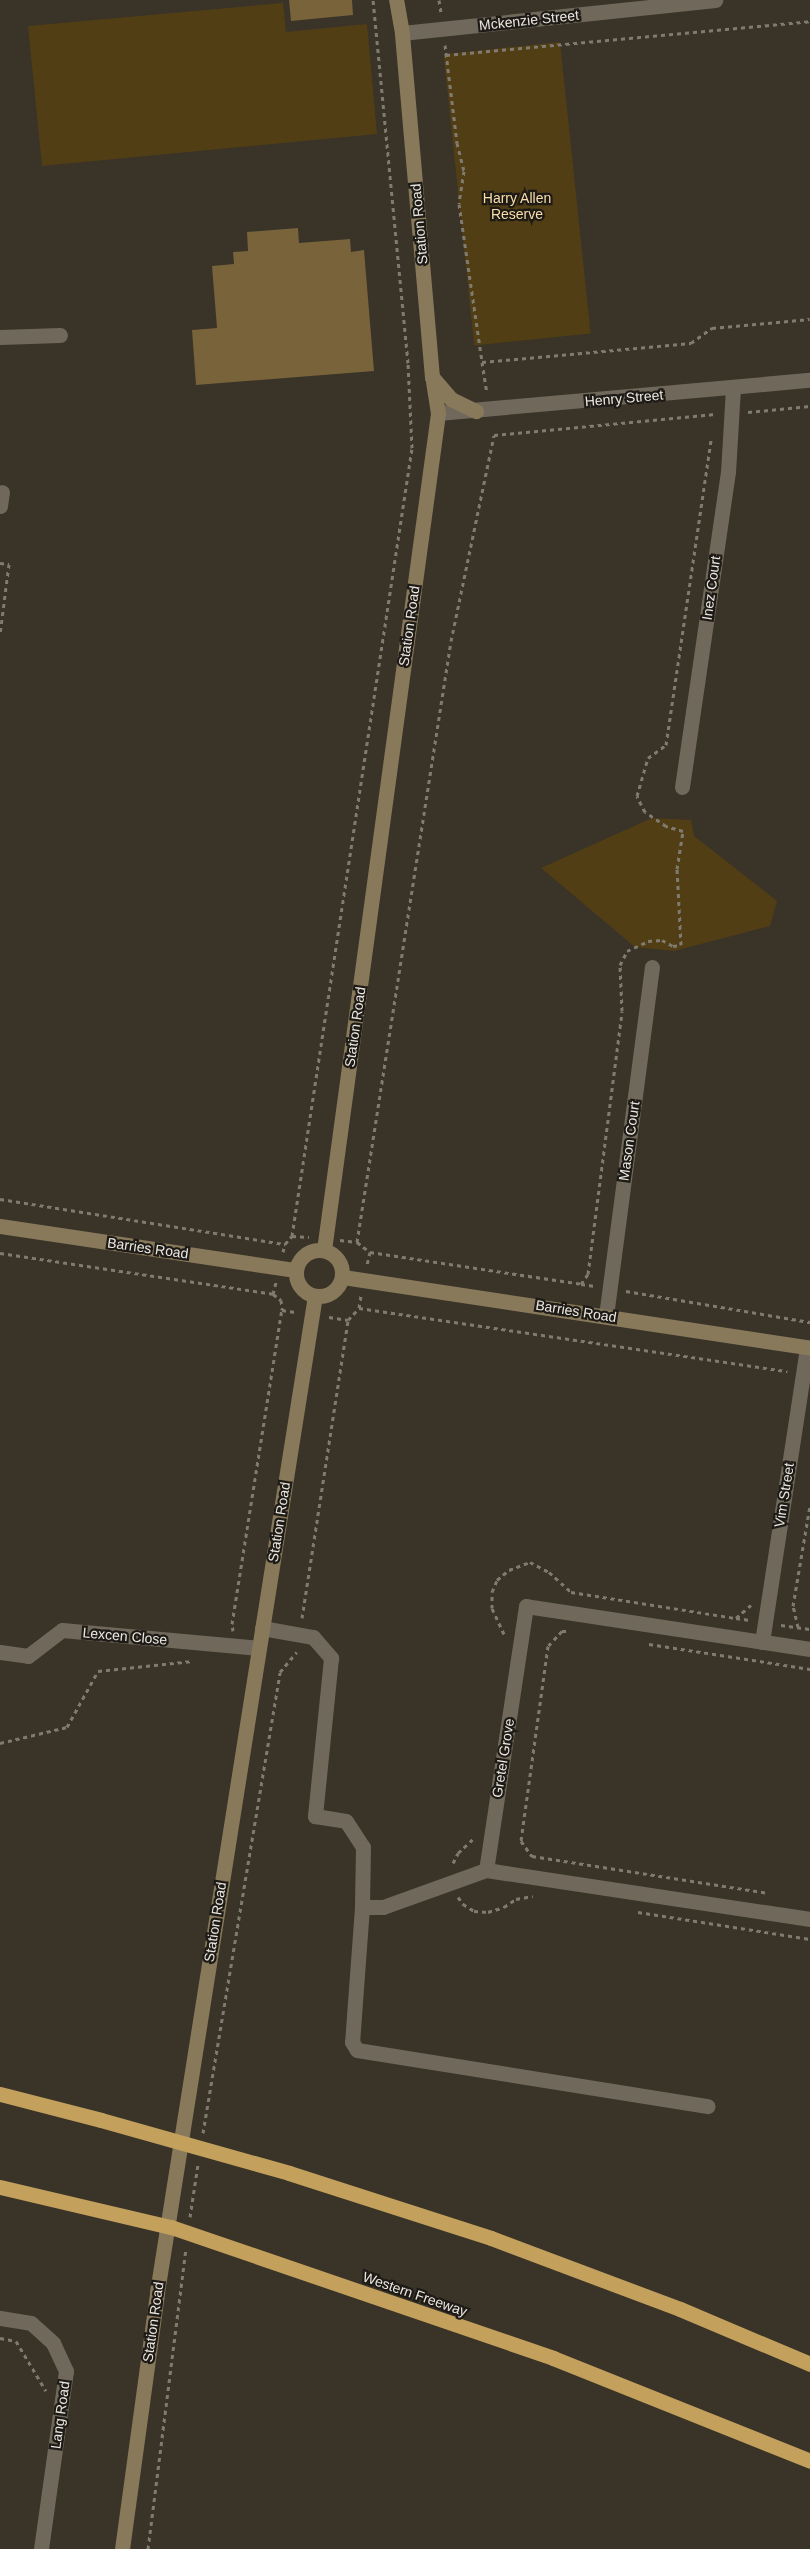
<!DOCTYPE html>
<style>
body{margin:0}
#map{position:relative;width:810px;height:2549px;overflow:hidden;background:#393328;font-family:Arial,sans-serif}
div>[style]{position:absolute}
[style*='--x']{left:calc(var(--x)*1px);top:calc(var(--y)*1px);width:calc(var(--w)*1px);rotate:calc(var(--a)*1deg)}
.green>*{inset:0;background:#523e15;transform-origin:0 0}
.building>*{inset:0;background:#78633a}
.path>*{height:3px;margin-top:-1.5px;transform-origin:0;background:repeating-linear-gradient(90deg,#807b71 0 4px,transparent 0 8px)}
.street>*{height:15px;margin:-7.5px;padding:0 7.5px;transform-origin:7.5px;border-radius:7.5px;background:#6f685b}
.secondary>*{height:15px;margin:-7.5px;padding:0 7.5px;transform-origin:7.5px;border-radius:7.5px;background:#88795b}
.secondary>.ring{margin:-7.5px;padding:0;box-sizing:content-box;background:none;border:15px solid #88795b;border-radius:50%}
.highway>*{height:15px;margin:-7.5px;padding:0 7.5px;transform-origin:7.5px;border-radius:7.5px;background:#c3a05c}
span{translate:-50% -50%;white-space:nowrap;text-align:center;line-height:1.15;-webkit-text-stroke:4.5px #1e1b16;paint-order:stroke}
.street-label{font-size:14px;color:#ebe7e0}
.park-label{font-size:14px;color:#fadeaa}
</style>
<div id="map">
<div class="green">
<div style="clip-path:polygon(283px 3px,286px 32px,367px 24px,377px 134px,42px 166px,28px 26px)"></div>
<div style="left:560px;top:42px;width:293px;height:117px;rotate:84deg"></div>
<div style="clip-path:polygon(652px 818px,691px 820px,694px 836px,777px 901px,770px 926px,674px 951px,635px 947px,541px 868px)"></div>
</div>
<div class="building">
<div style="clip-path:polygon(289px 0,352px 0,353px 15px,291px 21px)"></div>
<div style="clip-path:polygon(298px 228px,299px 243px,350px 239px,351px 252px,364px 250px,374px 371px,196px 385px,192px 330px,217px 328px,212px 266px,234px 264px,233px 252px,248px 251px,247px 232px)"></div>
</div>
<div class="path">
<div style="--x:439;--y:0;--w:12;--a:81"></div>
<div style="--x:445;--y:45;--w:99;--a:83"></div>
<div style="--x:457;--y:143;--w:29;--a:76"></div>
<div style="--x:464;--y:171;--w:33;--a:99"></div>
<div style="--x:459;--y:204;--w:160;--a:81.7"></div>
<div style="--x:482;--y:362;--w:210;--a:-5.2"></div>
<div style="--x:691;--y:343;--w:26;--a:-36"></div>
<div style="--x:712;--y:328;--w:98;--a:-5.2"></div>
<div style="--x:446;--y:55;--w:366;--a:-5.3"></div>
<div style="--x:482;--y:362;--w:31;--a:81"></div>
<div style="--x:748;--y:412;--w:62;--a:-5.5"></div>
<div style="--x:0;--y:563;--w:9;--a:6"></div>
<div style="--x:9;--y:564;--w:71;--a:97.3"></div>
<div style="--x:0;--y:1199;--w:289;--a:9"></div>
<div style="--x:292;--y:1236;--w:797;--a:-81.34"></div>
<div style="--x:412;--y:448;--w:85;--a:-92.7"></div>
<div style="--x:408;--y:363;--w:365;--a:-95.5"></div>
<div style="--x:340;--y:1240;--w:17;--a:7"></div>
<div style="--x:357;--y:1242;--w:16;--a:38"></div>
<div style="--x:370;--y:1252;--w:13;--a:103"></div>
<div style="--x:357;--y:1242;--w:608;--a:-81.11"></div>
<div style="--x:451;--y:641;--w:210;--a:-78.2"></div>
<div style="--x:494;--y:435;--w:222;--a:-5.4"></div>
<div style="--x:283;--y:1252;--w:8;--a:-76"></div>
<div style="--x:285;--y:1244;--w:11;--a:-49"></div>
<div style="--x:292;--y:1236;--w:17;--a:3"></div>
<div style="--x:370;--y:1252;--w:213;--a:8.6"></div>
<div style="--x:581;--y:1284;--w:12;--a:-55"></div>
<div style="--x:588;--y:1274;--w:265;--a:-82.6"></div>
<div style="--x:622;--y:1011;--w:46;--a:-92.5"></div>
<div style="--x:620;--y:965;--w:16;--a:-63"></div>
<div style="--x:627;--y:951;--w:23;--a:-25"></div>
<div style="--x:648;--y:941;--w:14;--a:-4"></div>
<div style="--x:662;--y:940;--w:13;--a:29"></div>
<div style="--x:673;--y:946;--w:8;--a:-7"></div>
<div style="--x:681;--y:945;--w:76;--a:-93"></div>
<div style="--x:677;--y:869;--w:38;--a:-81"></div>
<div style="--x:683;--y:831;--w:18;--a:-164"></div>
<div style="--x:666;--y:826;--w:25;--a:-146"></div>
<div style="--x:645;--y:812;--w:18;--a:-117"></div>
<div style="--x:637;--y:796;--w:40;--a:-74"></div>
<div style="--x:648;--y:758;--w:22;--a:-36"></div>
<div style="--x:666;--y:745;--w:308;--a:-81.6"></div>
<div style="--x:0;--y:1253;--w:276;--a:8.5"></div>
<div style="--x:273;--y:1294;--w:10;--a:37"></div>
<div style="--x:281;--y:1300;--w:10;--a:84"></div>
<div style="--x:282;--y:1310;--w:13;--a:9"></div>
<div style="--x:581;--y:1284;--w:14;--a:8"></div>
<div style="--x:626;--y:1291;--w:187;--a:9.6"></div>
<div style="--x:273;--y:1294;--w:12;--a:-76"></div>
<div style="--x:359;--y:1308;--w:13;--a:-81"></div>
<div style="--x:329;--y:1317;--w:19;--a:9"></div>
<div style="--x:348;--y:1320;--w:16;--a:-47"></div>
<div style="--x:359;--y:1308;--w:433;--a:8.4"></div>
<div style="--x:302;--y:1618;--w:302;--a:-81.2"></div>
<div style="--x:736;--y:1618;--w:14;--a:8"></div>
<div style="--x:781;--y:1625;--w:29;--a:8"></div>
<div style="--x:798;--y:1627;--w:22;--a:-103"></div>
<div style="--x:793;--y:1606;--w:101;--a:-80.4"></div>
<div style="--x:233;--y:1631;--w:7;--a:-98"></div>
<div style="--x:232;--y:1624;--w:318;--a:-81"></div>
<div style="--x:566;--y:1631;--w:4;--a:180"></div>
<div style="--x:562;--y:1631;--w:21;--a:133"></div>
<div style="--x:548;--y:1646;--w:197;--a:97.9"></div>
<div style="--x:521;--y:1841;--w:19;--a:54"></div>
<div style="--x:532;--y:1856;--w:238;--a:8.9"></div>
<div style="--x:504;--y:1634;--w:29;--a:-115"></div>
<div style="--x:492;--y:1608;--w:16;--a:-90"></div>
<div style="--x:492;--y:1592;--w:13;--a:-67"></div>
<div style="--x:497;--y:1580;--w:16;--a:-40"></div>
<div style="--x:509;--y:1570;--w:22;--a:-21"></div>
<div style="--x:530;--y:1562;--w:21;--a:28"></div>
<div style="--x:549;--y:1572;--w:30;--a:42"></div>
<div style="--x:571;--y:1592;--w:167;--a:9"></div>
<div style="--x:736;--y:1618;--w:20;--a:-41"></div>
<div style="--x:649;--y:1644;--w:163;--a:8.8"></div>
<div style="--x:0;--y:1743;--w:69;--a:-13.4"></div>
<div style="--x:67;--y:1727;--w:64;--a:-61"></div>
<div style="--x:98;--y:1671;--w:95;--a:-6.1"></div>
<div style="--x:453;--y:1863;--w:11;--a:-63"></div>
<div style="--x:458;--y:1853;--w:21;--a:-43"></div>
<div style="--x:458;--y:1897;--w:9;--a:54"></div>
<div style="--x:463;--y:1904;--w:13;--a:32"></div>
<div style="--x:474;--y:1911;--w:14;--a:4"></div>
<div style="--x:488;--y:1912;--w:17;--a:-17"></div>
<div style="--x:504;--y:1907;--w:14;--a:-34"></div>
<div style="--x:516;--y:1899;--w:17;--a:-10"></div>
<div style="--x:638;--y:1912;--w:174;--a:8.9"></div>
<div style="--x:203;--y:2133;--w:467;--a:-80.5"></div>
<div style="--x:280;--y:1672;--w:26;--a:-50"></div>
<div style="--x:190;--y:2217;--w:54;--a:-81.4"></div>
<div style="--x:0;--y:2338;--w:16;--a:11"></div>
<div style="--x:16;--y:2341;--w:58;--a:59"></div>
<div style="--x:148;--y:2549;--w:303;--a:-82.8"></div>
</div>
<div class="street">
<div style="--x:402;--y:33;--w:315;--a:-6"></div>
<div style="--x:0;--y:337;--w:60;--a:-1.9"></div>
<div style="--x:438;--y:413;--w:373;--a:-5.1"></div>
<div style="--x:0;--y:506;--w:14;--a:-82"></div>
<div style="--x:682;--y:787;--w:318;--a:-81.7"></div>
<div style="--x:728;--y:472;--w:84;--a:-86.6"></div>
<div style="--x:606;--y:1316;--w:352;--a:-82.5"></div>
<div style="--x:262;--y:1628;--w:52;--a:10"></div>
<div style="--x:313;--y:1637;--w:28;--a:49"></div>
<div style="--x:331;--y:1658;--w:159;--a:95.8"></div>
<div style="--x:315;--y:1816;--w:31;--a:9"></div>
<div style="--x:346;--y:1821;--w:31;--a:57"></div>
<div style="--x:363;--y:1847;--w:60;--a:91"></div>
<div style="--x:362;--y:1907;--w:135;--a:94.2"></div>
<div style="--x:352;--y:2042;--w:9;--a:58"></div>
<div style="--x:357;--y:2050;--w:355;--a:9.1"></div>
<div style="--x:762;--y:1642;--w:298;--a:-81.3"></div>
<div style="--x:810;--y:1649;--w:287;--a:-171.4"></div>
<div style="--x:526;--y:1606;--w:267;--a:98.6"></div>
<div style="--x:486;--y:1870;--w:328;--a:8.6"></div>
<div style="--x:0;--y:1652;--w:28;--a:8"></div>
<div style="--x:28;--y:1656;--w:43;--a:-37.4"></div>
<div style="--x:62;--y:1630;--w:197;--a:5.2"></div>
<div style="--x:362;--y:1907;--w:21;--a:0"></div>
<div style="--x:383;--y:1907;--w:109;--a:-19.8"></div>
<div style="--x:0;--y:2318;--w:31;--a:9"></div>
<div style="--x:31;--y:2323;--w:30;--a:42"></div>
<div style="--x:53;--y:2343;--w:31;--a:65"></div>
<div style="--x:66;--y:2371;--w:180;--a:98"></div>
</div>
<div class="secondary">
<div style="--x:432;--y:377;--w:29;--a:49"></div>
<div style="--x:451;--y:399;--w:28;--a:26"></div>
<div style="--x:0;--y:1226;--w:299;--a:8.5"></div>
<div class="ring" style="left:296px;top:1250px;width:31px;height:31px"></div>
<div style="--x:324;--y:1250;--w:845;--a:-82.24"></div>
<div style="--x:438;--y:413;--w:36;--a:-99"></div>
<div style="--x:432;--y:377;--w:345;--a:-95"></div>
<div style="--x:402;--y:33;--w:34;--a:-100"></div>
<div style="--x:343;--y:1277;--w:472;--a:8.6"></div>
<div style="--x:122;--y:2549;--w:259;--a:-82.2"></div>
<div style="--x:157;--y:2292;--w:1008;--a:-80.99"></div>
</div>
<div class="highway">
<div style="--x:0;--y:2094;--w:104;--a:14.4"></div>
<div style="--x:101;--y:2120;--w:195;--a:15.7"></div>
<div style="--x:289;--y:2173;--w:212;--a:17.8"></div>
<div style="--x:491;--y:2238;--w:202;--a:20.6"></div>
<div style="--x:680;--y:2309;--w:141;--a:22.9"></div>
<div style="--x:0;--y:2187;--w:176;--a:13.2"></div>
<div style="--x:171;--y:2227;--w:404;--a:18.9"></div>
<div style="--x:553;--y:2358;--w:277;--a:21.8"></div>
</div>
<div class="street-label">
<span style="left:529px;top:20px;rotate:-6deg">Mckenzie Street</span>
<span style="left:419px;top:224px;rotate:-95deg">Station Road</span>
<span style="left:624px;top:398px;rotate:-5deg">Henry Street</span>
<span style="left:711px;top:588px;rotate:-82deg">Inez Court</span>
<span style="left:409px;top:626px;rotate:-82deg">Station Road</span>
<span style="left:355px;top:1027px;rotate:-82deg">Station Road</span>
<span style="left:629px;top:1141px;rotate:-82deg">Mason Court</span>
<span style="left:148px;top:1248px;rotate:8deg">Barries Road</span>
<span style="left:576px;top:1311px;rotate:9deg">Barries Road</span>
<span style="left:784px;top:1495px;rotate:-81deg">Vim Street</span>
<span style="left:279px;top:1522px;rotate:-81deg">Station Road</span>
<span style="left:125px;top:1636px;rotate:5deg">Lexcen Close</span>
<span style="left:503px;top:1758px;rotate:-81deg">Gretel Grove</span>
<span style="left:215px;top:1922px;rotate:-81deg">Station Road</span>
<span style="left:415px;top:2294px;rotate:19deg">Western Freeway</span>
<span style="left:153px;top:2322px;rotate:-82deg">Station Road</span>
<span style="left:60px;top:2415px;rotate:-82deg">Lang Road</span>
</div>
<div class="park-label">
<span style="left:517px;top:206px">Harry Allen<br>Reserve</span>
</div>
</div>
